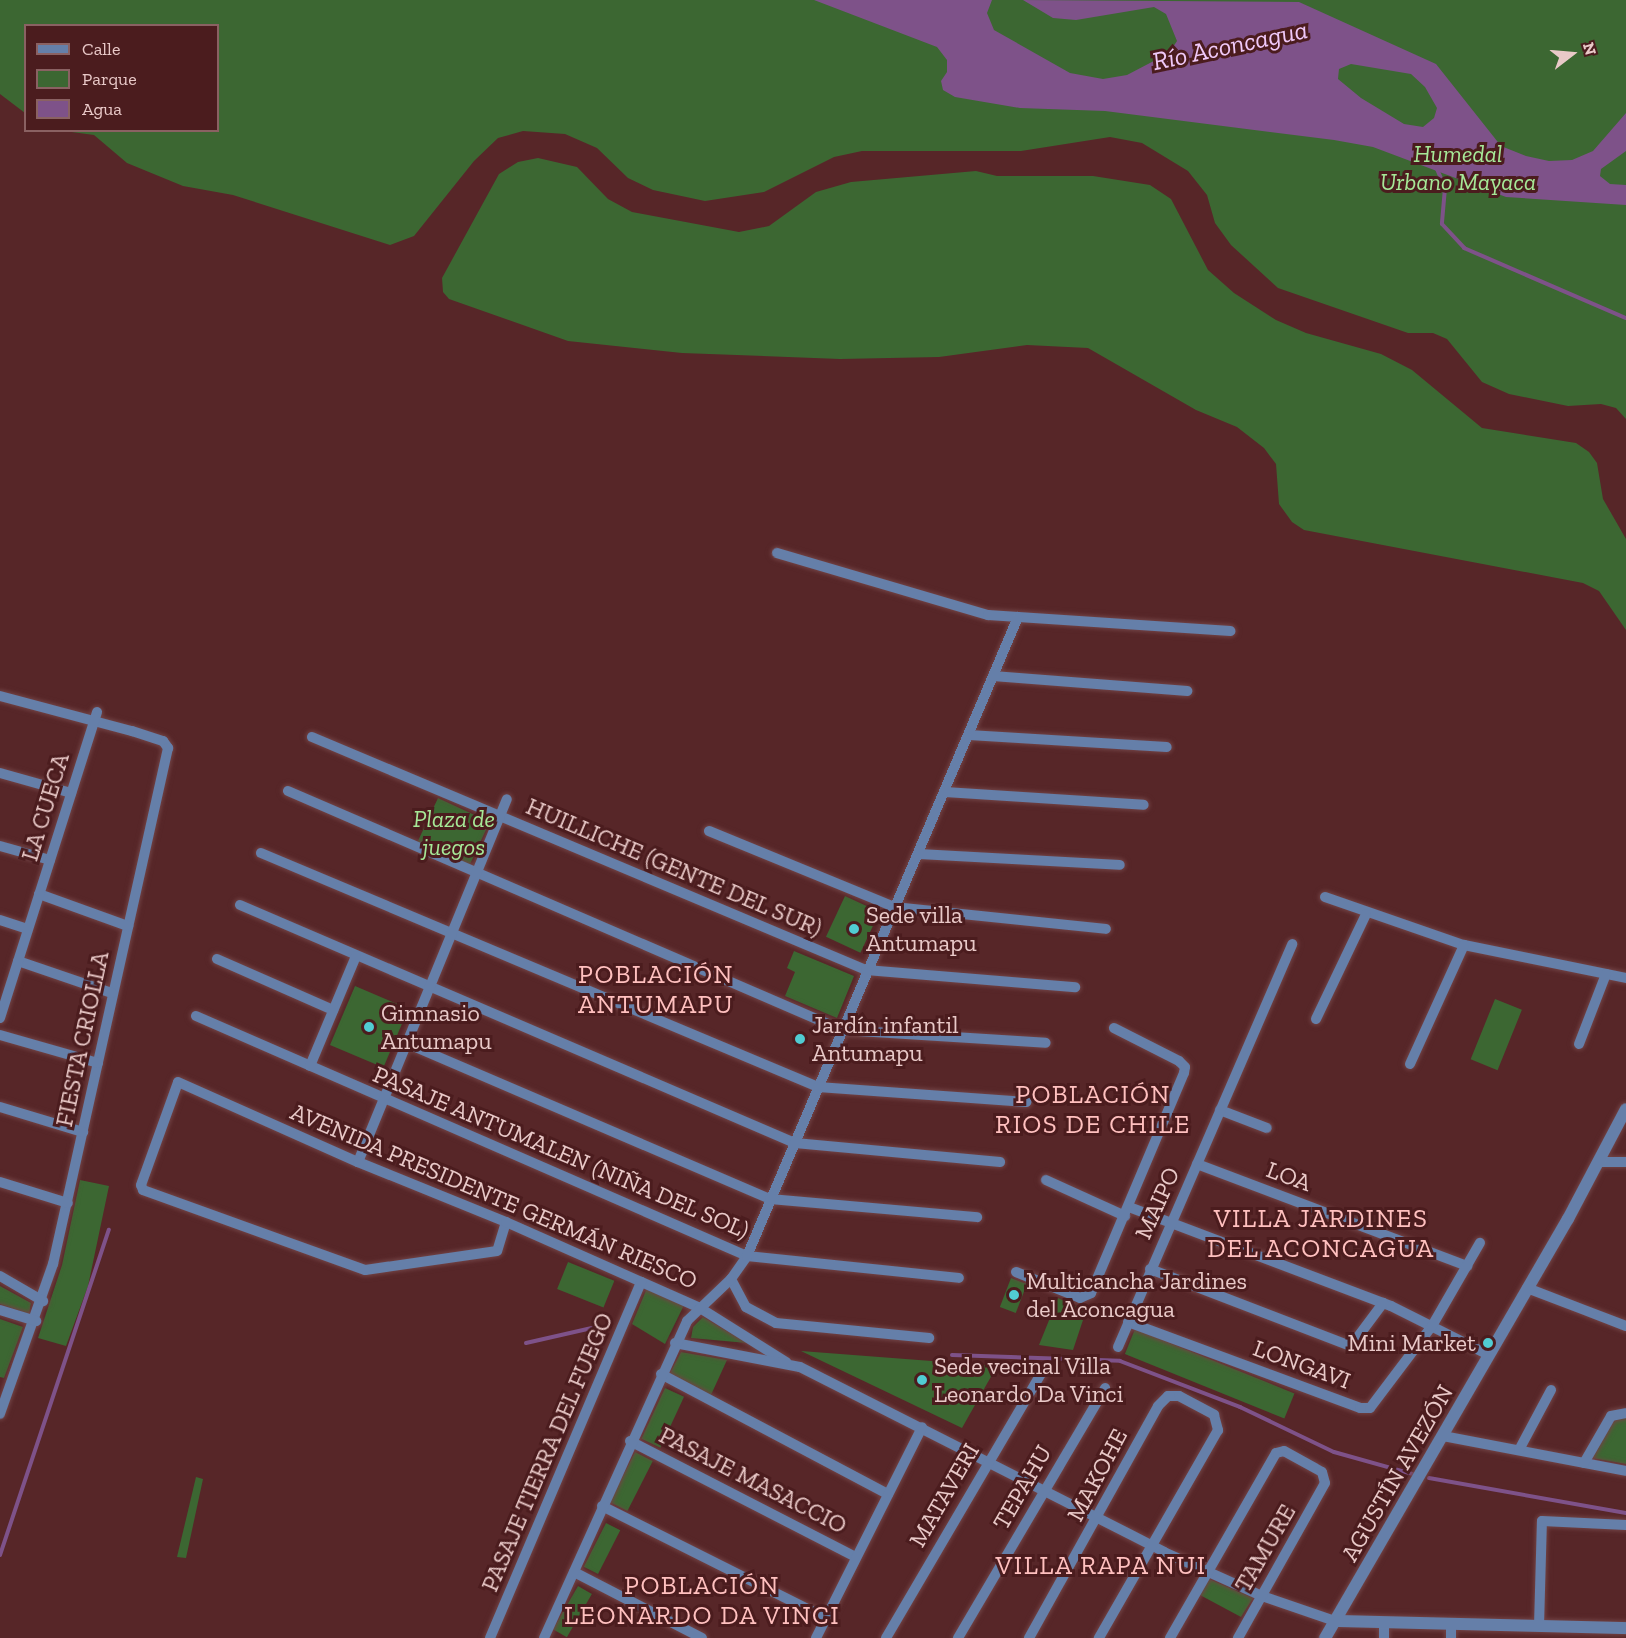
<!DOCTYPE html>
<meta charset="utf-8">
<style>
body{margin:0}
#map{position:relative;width:1626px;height:1638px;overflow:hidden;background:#572628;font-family:"Zilla Slab",serif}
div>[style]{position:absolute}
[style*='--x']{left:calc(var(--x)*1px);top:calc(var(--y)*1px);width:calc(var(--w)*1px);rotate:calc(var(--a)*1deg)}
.green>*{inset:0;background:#3c6732;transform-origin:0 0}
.water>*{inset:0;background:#7e5289}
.stream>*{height:4px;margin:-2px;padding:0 2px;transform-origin:2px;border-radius:2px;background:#7e5289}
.roads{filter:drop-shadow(0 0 2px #714345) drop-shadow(0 0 2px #714345)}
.minor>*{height:10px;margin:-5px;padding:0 5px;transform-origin:5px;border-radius:5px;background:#657fa9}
.tertiary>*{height:12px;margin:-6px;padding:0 6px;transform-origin:6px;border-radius:6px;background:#657fa9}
.dots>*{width:16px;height:16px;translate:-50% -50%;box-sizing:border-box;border:3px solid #4b1c1e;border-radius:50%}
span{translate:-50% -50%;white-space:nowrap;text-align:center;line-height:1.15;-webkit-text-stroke:6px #4b1c1e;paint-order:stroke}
.park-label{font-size:24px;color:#a6e897;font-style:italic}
.street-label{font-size:24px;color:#e9c9c8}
.poi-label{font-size:24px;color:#e9c9c8}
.left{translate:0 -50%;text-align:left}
.right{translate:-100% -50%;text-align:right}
.water-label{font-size:26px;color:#f0c9f9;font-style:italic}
.neighbourhood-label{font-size:26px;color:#ffc0bf;letter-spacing:1.5px}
.legend{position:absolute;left:24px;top:24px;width:195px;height:108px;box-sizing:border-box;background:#4b1c1e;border:2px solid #8a6162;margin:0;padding:8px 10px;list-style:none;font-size:18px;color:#e9c9c8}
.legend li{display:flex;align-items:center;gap:12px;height:30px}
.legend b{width:30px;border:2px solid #8a6162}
.north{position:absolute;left:1542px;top:24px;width:60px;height:60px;-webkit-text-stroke:4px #4b1c1e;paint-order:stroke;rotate:74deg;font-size:16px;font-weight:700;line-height:24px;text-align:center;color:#e9c9c8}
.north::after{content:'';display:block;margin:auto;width:21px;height:27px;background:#e9c9c8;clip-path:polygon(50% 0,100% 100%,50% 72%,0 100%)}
</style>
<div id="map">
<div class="green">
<div style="clip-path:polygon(0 0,1626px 0,1626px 419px,1616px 408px,1601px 404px,1568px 406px,1509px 394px,1482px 382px,1447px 339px,1433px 333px,1408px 333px,1278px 288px,1231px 245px,1215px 223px,1207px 195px,1188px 171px,1142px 143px,1110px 137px,1021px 151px,862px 151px,834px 157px,764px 192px,705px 201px,653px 190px,628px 178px,597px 148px,565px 134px,523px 131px,498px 138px,474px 161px,414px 236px,390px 245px,233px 195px,183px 186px,127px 163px,94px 135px,64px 131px,218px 130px,218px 26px,26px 26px,25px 113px,0 94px)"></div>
<div style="clip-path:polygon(538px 158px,577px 167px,608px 199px,632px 212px,739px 232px,769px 226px,816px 192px,851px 182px,976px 171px,997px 176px,1093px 176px,1150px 185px,1171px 199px,1208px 270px,1234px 293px,1276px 320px,1306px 333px,1381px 354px,1412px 370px,1482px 428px,1576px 443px,1589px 452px,1597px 463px,1603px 499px,1626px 539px,1626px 630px,1599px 591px,1583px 583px,1304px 530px,1292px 522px,1279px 504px,1276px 464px,1264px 448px,1237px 427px,1196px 410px,1088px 348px,1027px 345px,939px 357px,840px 359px,682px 353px,568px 341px,449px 299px,443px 292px,442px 278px,499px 174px,518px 162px)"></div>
<div style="left:438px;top:798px;width:57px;height:51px;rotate:25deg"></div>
<div style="left:845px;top:896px;width:38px;height:45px;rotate:25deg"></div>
<div style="clip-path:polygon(794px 951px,854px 976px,837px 1018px,785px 996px,795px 972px,787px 968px)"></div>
<div style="left:355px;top:986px;width:58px;height:64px;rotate:23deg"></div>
<div style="left:1495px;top:999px;width:29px;height:65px;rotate:22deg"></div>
<div style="clip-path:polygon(80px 1180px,109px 1186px,88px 1286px,66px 1346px,38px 1338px,62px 1265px)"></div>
<div style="left:568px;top:1262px;width:50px;height:29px;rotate:22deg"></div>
<div style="left:1011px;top:1278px;width:17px;height:31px;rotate:21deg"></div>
<div style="clip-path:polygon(0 1286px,31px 1303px,29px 1314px,0 1304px)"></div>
<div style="clip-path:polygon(647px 1288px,686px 1301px,665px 1344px,632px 1324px)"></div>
<div style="clip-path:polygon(1058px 1298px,1086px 1311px,1073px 1350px,1039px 1345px)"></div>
<div style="clip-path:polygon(703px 1317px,747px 1343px,691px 1338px,693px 1327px)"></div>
<div style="clip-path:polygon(0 1319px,23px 1327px,4px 1378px,0 1377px)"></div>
<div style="left:1135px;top:1329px;width:172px;height:27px;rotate:22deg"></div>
<div style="clip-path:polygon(801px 1351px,997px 1366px,962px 1428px)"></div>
<div style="clip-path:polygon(681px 1352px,727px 1360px,710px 1397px,669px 1375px)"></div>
<div style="left:665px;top:1388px;width:21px;height:56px;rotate:25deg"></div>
<div style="clip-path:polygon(1616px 1416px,1626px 1418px,1626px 1464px,1592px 1458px)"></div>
<div style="left:635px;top:1452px;width:20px;height:56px;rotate:27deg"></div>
<div style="clip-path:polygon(196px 1477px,203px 1479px,186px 1558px,177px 1557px)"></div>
<div style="left:606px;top:1523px;width:16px;height:49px;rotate:27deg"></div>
<div style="clip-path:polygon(1209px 1579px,1253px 1598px,1241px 1617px,1200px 1595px)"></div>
<div style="left:578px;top:1586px;width:16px;height:50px;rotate:30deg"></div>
</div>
<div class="water">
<div style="clip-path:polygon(evenodd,814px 0,992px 0,987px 13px,994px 30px,1070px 73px,1103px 79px,1127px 75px,1169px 53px,1177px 41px,1166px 14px,1154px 7px,1076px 20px,1053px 18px,1023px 0,1299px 2px,1436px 64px,1501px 146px,1526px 156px,1549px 161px,1572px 160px,1593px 151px,1626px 113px,1626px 151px,1601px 169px,1600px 176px,1610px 184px,1626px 185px,1626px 205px,1506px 197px,1373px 147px,1334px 140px,1105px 111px,1020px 108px,955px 97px,943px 90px,941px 81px,947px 72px,947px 60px,937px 47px,814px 0,1351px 64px,1411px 74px,1425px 87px,1437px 108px,1434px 118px,1423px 127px,1404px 124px,1361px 98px,1338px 79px,1339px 69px,1351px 64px)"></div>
</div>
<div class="stream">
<div style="--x:1437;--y:169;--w:21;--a:67"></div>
<div style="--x:1445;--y:188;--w:36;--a:95"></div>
<div style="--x:1442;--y:224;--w:33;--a:47"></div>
<div style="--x:1464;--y:248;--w:176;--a:23.4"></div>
<div style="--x:526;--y:1343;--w:72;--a:-12.9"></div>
<div style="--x:952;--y:1355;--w:168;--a:2"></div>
<div style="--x:1120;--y:1361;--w:129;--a:21"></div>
<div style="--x:1240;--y:1407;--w:104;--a:25.6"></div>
<div style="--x:1334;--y:1452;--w:82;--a:15.6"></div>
<div style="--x:1429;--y:1478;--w:200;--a:10.1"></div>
<div style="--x:0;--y:1555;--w:343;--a:-71.5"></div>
</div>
<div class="roads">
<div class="minor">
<div style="--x:777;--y:553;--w:220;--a:16.4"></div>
<div style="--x:988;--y:615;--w:243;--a:3.8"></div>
<div style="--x:993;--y:676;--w:195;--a:4.4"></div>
<div style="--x:0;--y:696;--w:137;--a:14.9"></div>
<div style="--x:132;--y:731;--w:33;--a:18"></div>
<div style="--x:163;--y:741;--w:9;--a:54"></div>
<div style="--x:168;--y:748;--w:529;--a:102.56"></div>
<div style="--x:53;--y:1264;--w:159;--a:109.5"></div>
<div style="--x:969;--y:735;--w:198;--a:3.5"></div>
<div style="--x:312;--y:737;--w:601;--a:22.81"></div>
<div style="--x:866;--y:970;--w:210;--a:4.7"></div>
<div style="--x:0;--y:773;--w:74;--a:15.7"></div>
<div style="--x:288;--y:791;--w:603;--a:23.34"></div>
<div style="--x:842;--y:1030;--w:204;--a:3.6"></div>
<div style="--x:945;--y:792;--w:199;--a:3.7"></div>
<div style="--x:709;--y:831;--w:200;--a:22.3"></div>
<div style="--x:894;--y:907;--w:213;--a:5.9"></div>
<div style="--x:0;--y:846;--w:52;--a:15.6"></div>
<div style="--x:261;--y:853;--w:604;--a:22.79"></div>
<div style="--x:818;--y:1087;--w:209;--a:4.1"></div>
<div style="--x:919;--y:854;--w:201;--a:3.1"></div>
<div style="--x:39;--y:894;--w:95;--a:19.8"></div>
<div style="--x:1325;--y:897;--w:147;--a:19.1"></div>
<div style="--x:1464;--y:945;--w:165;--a:11.5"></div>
<div style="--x:240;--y:905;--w:604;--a:23.21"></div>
<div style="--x:795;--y:1143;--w:206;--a:5.3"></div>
<div style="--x:0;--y:920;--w:29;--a:18"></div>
<div style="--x:217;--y:959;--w:127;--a:23.7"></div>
<div style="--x:18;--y:961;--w:99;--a:18.8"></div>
<div style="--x:196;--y:1016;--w:601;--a:23.54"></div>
<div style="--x:747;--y:1256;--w:213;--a:5.9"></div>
<div style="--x:0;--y:1018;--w:321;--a:-72.4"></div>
<div style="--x:1316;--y:1019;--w:116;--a:-64.5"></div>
<div style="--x:0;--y:1035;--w:102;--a:15.9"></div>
<div style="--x:406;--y:1043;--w:396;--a:23.2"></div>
<div style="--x:770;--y:1199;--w:208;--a:5"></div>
<div style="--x:1579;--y:1044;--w:75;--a:-68.9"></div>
<div style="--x:1410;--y:1064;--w:131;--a:-65.6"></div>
<div style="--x:310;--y:1066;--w:119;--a:-67.3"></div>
<div style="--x:0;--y:1107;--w:87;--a:16.8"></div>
<div style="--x:1220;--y:1110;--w:50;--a:21"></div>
<div style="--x:358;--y:1162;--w:392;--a:-67.7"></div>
<div style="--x:1601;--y:1162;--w:25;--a:0"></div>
<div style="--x:1197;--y:1164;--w:289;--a:20.7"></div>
<div style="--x:1046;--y:1180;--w:87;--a:24.5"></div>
<div style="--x:0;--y:1182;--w:71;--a:17.2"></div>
<div style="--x:1129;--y:1207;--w:280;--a:20.7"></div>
<div style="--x:1391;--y:1306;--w:110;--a:26.6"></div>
<div style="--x:506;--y:1222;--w:30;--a:107"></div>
<div style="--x:497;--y:1251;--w:133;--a:171.8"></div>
<div style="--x:365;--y:1270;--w:236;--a:-160.2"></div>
<div style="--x:143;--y:1190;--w:5;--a:-112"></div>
<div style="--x:141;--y:1185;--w:109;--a:-70.2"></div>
<div style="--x:178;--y:1082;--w:197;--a:24"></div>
<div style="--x:358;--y:1162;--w:160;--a:22.1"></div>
<div style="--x:506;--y:1222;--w:212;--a:23.9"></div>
<div style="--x:700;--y:1308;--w:102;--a:32.1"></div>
<div style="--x:1150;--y:1269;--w:215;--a:21"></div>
<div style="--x:1351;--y:1346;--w:54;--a:-53.3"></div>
<div style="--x:1016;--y:1272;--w:69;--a:22.1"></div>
<div style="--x:1080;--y:1298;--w:12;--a:-24"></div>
<div style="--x:1091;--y:1293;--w:239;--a:-67.1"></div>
<div style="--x:1184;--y:1073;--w:6;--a:-81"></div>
<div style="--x:1185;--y:1067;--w:8;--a:-135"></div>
<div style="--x:1179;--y:1061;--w:73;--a:-153.1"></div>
<div style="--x:0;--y:1276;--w:50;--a:30.2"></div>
<div style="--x:731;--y:1279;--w:32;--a:62"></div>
<div style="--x:746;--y:1307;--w:34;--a:28"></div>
<div style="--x:776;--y:1323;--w:154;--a:5.6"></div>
<div style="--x:1527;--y:1288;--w:106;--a:21"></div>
<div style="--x:0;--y:1310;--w:38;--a:17"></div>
<div style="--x:1128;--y:1322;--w:247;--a:20.3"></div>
<div style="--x:1360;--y:1408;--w:10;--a:0"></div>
<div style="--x:1370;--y:1408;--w:103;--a:-52.9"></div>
<div style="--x:1432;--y:1326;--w:96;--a:-60"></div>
<div style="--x:675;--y:1343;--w:127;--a:10.9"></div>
<div style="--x:800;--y:1367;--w:408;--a:26.9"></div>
<div style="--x:1164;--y:1552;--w:107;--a:24.2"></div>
<div style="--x:1262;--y:1596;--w:77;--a:18.9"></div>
<div style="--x:1118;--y:1347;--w:439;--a:-66.6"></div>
<div style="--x:661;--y:1374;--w:257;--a:27.9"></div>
<div style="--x:1443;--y:1436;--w:186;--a:10.8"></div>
<div style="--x:630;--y:1441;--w:254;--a:27.2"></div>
<div style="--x:1519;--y:1450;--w:68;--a:-61.9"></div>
<div style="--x:1584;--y:1463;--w:54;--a:-60.1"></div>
<div style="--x:1611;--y:1416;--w:15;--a:-11"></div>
<div style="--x:602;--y:1506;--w:250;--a:26.6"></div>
<div style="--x:574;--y:1572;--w:144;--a:27.3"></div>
<div style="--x:1539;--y:1626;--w:105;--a:-88.4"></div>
<div style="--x:1542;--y:1521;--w:84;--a:2.7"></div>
<div style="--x:490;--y:1638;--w:387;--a:-67"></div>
<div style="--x:544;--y:1638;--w:348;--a:-65.7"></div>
<div style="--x:687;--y:1321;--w:61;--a:-43.7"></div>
<div style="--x:731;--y:1279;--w:28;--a:-55"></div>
<div style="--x:747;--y:1256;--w:694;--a:-67.02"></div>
<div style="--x:816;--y:1638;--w:236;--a:-63.3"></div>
<div style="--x:886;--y:1638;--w:306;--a:-59.6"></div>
<div style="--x:958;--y:1638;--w:290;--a:-59.5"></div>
<div style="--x:1029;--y:1638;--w:265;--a:-60.9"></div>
<div style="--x:1158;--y:1406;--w:14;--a:-45"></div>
<div style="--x:1168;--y:1396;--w:11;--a:0"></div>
<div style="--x:1179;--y:1396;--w:40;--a:28"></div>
<div style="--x:1214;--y:1415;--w:16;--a:75"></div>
<div style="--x:1218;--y:1430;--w:240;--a:119.8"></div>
<div style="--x:1170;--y:1638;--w:213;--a:-60.2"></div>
<div style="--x:1276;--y:1453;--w:8;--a:-14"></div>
<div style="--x:1284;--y:1451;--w:43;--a:28.9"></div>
<div style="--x:1322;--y:1472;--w:11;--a:75"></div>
<div style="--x:1325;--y:1483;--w:178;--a:119.3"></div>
<div style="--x:1384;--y:1638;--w:16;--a:-90"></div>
<div style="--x:1451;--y:1638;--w:14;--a:-90"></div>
</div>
<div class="tertiary">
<div style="--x:1335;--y:1621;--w:291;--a:1.4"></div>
<div style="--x:1325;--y:1638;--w:484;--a:-59.9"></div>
<div style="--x:1568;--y:1219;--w:124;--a:-62.2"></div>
</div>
</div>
<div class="dots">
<div style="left:854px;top:929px;background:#51ccd2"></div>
<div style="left:369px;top:1027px;background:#51ccd2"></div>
<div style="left:800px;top:1039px;background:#51ccd2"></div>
<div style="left:1014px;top:1295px;background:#51ccd2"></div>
<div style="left:1488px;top:1343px;background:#51ccd2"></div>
<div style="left:922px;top:1380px;background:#51ccd2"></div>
</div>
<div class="park-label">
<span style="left:1458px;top:168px">Humedal<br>Urbano Mayaca</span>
<span style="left:454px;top:833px">Plaza de<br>juegos</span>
</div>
<div class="street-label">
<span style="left:45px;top:807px;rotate:-73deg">LA CUECA</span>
<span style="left:674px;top:867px;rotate:23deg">HUILLICHE (GENTE DEL SUR)</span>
<span style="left:82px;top:1039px;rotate:-78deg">FIESTA CRIOLLA</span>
<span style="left:561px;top:1152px;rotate:23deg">PASAJE ANTUMALEN (NIÑA DEL SOL)</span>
<span style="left:1289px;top:1176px;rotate:20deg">LOA</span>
<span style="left:494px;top:1196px;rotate:23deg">AVENIDA PRESIDENTE GERMÁN RIESCO</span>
<span style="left:1157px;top:1203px;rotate:-66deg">MAIPO</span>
<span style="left:1302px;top:1364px;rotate:20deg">LONGAVI</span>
<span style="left:547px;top:1452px;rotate:-67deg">PASAJE TIERRA DEL FUEGO</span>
<span style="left:1397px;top:1473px;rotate:-60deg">AGUSTÍN AVEZÓN</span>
<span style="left:1097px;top:1475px;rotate:-62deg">MAKOHE</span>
<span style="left:753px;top:1480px;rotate:27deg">PASAJE MASACCIO</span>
<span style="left:1022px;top:1487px;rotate:-60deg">TEPAHU</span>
<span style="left:944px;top:1495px;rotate:-60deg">MATAVERI</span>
<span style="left:1265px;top:1548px;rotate:-60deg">TAMURE</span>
</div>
<div class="poi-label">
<span class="left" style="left:866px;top:929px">Sede villa<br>Antumapu</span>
<span class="left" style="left:381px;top:1027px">Gimnasio<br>Antumapu</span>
<span class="left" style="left:812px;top:1039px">Jardín infantil<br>Antumapu</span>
<span class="left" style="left:1026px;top:1295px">Multicancha Jardines<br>del Aconcagua</span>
<span class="right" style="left:1476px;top:1343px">Mini Market</span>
<span class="left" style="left:934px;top:1380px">Sede vecinal Villa<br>Leonardo Da Vinci</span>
</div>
<div class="water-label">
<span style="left:1230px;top:46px;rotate:-12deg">Río Aconcagua</span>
</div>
<div class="neighbourhood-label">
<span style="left:656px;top:990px">POBLACIÓN<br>ANTUMAPU</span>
<span style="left:1093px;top:1110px">POBLACIÓN<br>RIOS DE CHILE</span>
<span style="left:1321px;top:1234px">VILLA JARDINES<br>DEL ACONCAGUA</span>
<span style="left:1101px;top:1566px">VILLA RAPA NUI</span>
<span style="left:702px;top:1601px">POBLACIÓN<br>LEONARDO DA VINCI</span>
</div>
<ul class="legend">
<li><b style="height:8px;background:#657fa9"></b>Calle</li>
<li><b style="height:16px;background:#3c6732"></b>Parque</li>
<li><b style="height:16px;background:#7e5289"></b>Agua</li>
</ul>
<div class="north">N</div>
</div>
